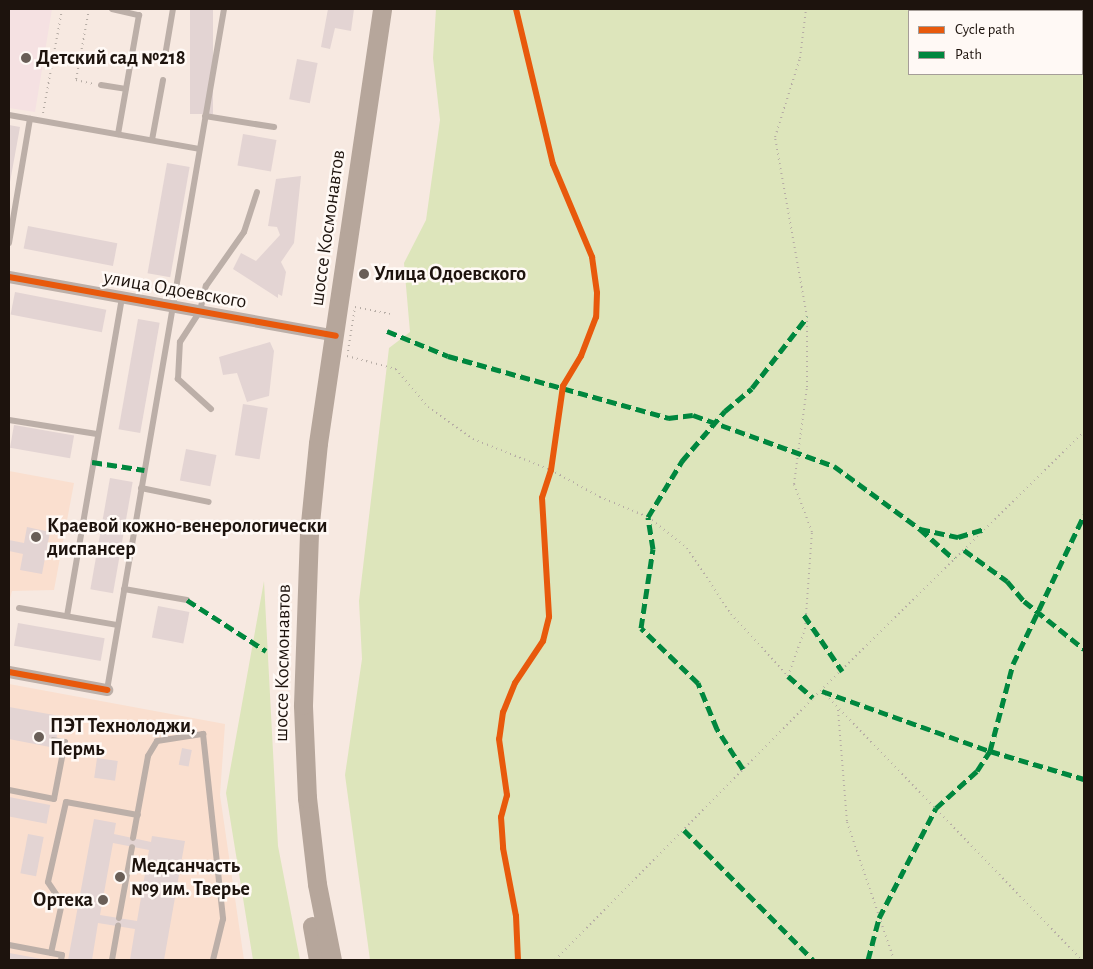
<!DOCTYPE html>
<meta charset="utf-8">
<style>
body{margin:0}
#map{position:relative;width:1093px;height:969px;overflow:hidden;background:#f7e9e1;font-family:"Alegreya Sans",sans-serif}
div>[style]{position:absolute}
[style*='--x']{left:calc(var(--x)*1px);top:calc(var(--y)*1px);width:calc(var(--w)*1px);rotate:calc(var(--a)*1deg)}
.built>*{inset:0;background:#fadfcf}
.education>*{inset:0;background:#f5e1e2}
.green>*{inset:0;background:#dde5bb}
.building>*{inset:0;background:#e3d4d3;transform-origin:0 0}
.path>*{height:2px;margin-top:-1px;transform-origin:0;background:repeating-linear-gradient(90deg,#b6aca5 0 1px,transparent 0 5px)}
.lane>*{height:6px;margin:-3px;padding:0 3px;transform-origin:3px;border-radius:3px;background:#bcafa8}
.street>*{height:12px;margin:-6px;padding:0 6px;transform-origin:6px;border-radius:6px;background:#bcafa8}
.primary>*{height:19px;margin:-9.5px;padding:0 9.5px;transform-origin:9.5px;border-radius:9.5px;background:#b6a69b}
.quiet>*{height:5px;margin-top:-2.5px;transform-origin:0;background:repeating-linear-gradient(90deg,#00873e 0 10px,transparent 0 15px)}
.cycleway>*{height:6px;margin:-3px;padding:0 3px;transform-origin:3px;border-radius:3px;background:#e8590c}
.dots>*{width:14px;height:14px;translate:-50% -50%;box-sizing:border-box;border:2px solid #fff9f5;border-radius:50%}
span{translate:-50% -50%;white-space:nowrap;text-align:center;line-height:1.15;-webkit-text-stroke:5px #fff9f5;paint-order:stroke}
.poi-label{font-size:20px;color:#1d130d;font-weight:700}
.left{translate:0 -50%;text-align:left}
.right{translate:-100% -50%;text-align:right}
.street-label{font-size:20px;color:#1d130d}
.frame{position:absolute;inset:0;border:10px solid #1d130d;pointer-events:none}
.legend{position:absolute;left:908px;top:10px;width:175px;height:65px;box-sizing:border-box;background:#fff9f5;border:1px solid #a59d98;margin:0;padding:6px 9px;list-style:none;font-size:15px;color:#1d130d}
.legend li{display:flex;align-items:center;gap:10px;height:25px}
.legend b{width:25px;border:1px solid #a59d98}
</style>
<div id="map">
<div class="built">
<div style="clip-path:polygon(9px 471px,74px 483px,54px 590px,12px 591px,9px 602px)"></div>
<div style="clip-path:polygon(9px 684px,225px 724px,220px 795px,244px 960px,9px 960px)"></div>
</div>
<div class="education">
<div style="clip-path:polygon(9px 9px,52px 9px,35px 112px,9px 108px)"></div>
</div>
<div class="green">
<div style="clip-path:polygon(evenodd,436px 9px,1084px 9px,1084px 960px,370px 960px,345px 775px,362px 659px,359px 601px,389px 348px,410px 332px,404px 263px,426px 220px,440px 120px,433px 58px,436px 9px,909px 11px,1082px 11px,1082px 74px,909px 74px,909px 11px)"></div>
<div style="clip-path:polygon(264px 581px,278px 846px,300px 960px,253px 960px,226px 793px)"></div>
</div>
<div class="building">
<div style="left:190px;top:9px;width:23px;height:105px"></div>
<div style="clip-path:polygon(328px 9px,354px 9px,351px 31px,335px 28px,330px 49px,321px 47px)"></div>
<div style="left:297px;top:59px;width:21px;height:41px;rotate:11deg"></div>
<div style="clip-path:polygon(9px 125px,20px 127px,10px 182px,9px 182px)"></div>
<div style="left:243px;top:134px;width:34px;height:32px;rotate:10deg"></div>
<div style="left:167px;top:163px;width:23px;height:112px;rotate:10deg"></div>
<div style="clip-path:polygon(301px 176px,294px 243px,281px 262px,286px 272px,282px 296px,278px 294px,278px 298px,233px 269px,241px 253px,256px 261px,280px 235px,277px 227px,268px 226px,276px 179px)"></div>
<div style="left:28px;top:226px;width:91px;height:23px;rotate:11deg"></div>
<div style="left:15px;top:292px;width:93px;height:23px;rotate:11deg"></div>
<div style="left:138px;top:319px;width:22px;height:112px;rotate:10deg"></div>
<div style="clip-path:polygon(270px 342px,274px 351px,269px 396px,247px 402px,237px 373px,223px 375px,219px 357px)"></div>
<div style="left:243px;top:404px;width:25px;height:52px;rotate:9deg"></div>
<div style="left:14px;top:425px;width:61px;height:23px;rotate:10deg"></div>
<div style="left:186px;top:449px;width:31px;height:32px;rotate:11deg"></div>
<div style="left:110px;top:478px;width:23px;height:113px;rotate:10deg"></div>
<div style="clip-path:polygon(27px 527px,50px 532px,42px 574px,20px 570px,23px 554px,9px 551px,9px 540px,24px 543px)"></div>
<div style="left:158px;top:606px;width:32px;height:32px;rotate:11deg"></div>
<div style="left:18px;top:623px;width:88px;height:23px;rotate:10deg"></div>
<div style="clip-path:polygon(9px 707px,60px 716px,55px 748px,9px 739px)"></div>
<div style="left:182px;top:748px;width:10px;height:17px;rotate:11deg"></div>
<div style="left:97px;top:758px;width:21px;height:20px;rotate:8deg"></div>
<div style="left:9px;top:797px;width:42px;height:19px;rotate:11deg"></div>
<div style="clip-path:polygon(evenodd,94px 819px,116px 823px,114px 834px,151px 842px,152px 836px,185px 841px,164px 960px,130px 960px,135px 929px,98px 923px,92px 960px,68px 960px,94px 819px,113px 843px,149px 850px,137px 921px,100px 915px,113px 843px)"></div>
<div style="left:28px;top:834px;width:16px;height:40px;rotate:11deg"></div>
<div style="clip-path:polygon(9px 953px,42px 959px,42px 960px,9px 960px)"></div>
</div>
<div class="path">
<div style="--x:89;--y:9;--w:72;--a:100.4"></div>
<div style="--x:76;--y:80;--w:17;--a:13"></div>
<div style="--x:43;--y:113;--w:106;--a:-79.6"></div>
<div style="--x:348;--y:351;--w:45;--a:-81"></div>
<div style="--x:355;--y:307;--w:36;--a:11"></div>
<div style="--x:347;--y:356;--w:51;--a:14.9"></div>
<div style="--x:396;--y:369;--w:50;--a:49.9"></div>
<div style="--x:428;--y:407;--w:55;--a:35.4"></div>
<div style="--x:473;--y:439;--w:84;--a:21.7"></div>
<div style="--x:551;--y:470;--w:56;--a:28.9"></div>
<div style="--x:600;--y:497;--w:52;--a:22.6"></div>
<div style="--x:648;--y:517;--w:50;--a:38.5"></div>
<div style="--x:687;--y:548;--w:79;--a:56.3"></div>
<div style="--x:731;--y:614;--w:84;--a:47.4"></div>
<div style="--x:788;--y:676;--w:50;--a:-70.1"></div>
<div style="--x:805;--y:629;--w:97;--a:-85.9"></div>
<div style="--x:812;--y:532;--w:51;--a:-110.6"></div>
<div style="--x:794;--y:484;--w:98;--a:-82.4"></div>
<div style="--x:807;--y:387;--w:70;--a:-90"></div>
<div style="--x:807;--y:317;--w:183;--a:-100.1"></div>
<div style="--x:775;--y:137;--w:83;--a:-72.4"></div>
<div style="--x:800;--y:58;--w:49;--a:-83"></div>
<div style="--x:822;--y:691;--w:374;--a:46"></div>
<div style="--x:838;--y:710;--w:112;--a:85.4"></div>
<div style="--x:847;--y:822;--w:146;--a:71.2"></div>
<div style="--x:555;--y:960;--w:368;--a:-45.4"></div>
<div style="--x:813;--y:698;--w:380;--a:-44.5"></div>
</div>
<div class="lane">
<div style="--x:112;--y:9;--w:28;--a:13"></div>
<div style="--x:139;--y:15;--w:121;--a:100"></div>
<div style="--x:164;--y:62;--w:54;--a:-80.4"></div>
<div style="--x:101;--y:85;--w:25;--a:9"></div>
<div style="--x:9;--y:115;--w:193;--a:10.1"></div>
<div style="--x:205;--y:116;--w:70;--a:9.1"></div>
<div style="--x:152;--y:140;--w:61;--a:-79.6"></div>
<div style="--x:9;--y:243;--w:126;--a:-80.4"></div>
<div style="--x:211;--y:409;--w:45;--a:-137.7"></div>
<div style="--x:178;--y:379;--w:37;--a:-87"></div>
<div style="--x:180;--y:342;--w:37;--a:-57"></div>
<div style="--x:200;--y:311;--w:26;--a:-77"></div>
<div style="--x:206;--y:286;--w:66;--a:-54.9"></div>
<div style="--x:244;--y:232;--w:42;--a:-72"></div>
<div style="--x:9;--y:420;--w:89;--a:9"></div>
<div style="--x:141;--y:488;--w:69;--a:11.6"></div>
<div style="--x:124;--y:589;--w:64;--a:9.9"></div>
<div style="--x:19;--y:608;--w:99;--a:9.8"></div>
<div style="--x:67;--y:616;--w:324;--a:-80.2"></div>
<div style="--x:107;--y:690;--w:691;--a:-80.25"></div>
<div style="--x:9;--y:790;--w:46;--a:11.3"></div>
<div style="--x:54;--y:799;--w:58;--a:-79.1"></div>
<div style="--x:65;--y:742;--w:12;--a:-171"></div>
<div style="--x:133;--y:838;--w:83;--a:-79.6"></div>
<div style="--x:148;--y:756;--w:17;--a:-59"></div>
<div style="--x:157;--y:741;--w:47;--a:-8.7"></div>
<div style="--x:203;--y:734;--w:186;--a:83.8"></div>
<div style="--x:223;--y:919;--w:42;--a:103.7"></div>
<div style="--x:119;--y:918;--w:72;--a:-79.6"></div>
<div style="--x:9;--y:945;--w:54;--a:10.7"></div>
<div style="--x:62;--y:955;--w:5;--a:101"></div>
<div style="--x:51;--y:953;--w:51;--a:-77.6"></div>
<div style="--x:62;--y:903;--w:25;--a:-124"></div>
<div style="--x:48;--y:882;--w:82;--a:-77.3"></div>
<div style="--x:66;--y:802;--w:73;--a:10.2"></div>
<div style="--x:112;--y:960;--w:35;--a:-80"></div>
</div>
<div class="street">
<div style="--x:9;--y:277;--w:332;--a:10.2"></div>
<div style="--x:9;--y:672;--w:100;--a:10.4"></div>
</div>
<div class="primary">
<div style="--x:312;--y:926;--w:35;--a:80"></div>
<div style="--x:332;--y:960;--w:77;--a:-101.2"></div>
<div style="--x:317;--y:884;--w:87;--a:-96.6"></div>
<div style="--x:307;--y:798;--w:93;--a:-92.5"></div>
<div style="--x:303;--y:705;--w:172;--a:-88"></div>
<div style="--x:309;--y:533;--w:90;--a:-84.3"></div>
<div style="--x:318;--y:443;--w:439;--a:-81.6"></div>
</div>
<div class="quiet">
<div style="--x:387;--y:331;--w:66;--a:22.3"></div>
<div style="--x:448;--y:356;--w:229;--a:15.7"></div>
<div style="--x:668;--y:418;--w:25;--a:-7"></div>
<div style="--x:693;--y:415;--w:150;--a:19.9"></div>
<div style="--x:834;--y:466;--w:107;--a:36.2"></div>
<div style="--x:920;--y:529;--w:45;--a:41.4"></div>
<div style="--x:92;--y:462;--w:53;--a:8.7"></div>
<div style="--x:920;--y:529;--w:39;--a:12"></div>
<div style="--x:958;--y:537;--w:28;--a:-17"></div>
<div style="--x:964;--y:550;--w:53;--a:35.8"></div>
<div style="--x:1007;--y:581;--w:26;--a:50"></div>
<div style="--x:1024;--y:601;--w:77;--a:38.7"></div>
<div style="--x:187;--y:600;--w:94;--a:32.8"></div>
<div style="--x:804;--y:615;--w:68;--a:55.8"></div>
<div style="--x:788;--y:676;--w:33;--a:41"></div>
<div style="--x:822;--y:691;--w:178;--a:19.7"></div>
<div style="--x:990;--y:751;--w:90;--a:-75.2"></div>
<div style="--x:1013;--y:664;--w:165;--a:-64.5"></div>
<div style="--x:743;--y:769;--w:48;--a:-123"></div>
<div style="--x:717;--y:729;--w:50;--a:-112.4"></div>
<div style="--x:698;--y:683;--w:79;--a:-136"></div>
<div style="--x:641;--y:628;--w:80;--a:-81.4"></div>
<div style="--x:653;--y:549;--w:32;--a:-99"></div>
<div style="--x:648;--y:517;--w:66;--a:-58.7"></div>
<div style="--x:682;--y:461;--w:66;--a:-49.3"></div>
<div style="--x:725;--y:411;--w:35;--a:-40"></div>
<div style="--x:752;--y:388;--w:90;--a:-52.2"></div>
<div style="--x:684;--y:830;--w:183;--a:45.2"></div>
<div style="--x:868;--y:960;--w:43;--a:-75.3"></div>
<div style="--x:879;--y:918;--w:124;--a:-62.6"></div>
<div style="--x:936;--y:808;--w:55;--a:-42.1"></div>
<div style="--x:977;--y:771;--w:24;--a:-57"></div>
<div style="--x:990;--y:751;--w:98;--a:16.6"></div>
</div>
<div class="cycleway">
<div style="--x:516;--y:9;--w:159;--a:76.6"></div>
<div style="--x:553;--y:164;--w:101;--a:67.2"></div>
<div style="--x:592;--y:257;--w:36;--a:82"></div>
<div style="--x:597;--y:293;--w:24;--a:92"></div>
<div style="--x:596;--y:317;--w:42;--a:111"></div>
<div style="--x:581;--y:356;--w:35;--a:121"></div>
<div style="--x:563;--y:386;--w:85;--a:98.1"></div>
<div style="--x:551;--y:470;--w:29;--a:108"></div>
<div style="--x:542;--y:498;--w:119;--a:86.6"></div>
<div style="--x:549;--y:617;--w:25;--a:104"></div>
<div style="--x:543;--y:641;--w:50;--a:123.7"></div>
<div style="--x:515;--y:683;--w:31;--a:112"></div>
<div style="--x:503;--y:712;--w:27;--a:98"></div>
<div style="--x:499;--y:739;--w:57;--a:81.9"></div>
<div style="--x:507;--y:795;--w:23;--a:105"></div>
<div style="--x:501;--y:817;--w:31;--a:86"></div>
<div style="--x:503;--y:848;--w:69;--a:79.2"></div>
<div style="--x:516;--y:916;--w:44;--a:87.4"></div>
<div style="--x:9;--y:277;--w:332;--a:10.2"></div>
<div style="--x:9;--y:672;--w:100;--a:10.4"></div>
</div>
<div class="dots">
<div style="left:26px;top:58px;background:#695e57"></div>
<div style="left:364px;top:274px;background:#695e57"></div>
<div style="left:36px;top:537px;background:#695e57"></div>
<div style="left:39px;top:737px;background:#695e57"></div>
<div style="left:120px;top:877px;background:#695e57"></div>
<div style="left:103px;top:900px;background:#695e57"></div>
</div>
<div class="poi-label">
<span class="left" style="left:36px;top:58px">Детский сад №218</span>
<span class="left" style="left:374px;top:274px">Улица Одоевского</span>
<span class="left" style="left:47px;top:538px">Краевой кожно-венерологически<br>диспансер</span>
<span class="left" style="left:50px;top:738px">ПЭТ Технолоджи,<br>Пермь</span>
<span class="left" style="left:131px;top:878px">Медсанчасть<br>№9 им. Тверье</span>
<span class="right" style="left:93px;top:900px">Ортека</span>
</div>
<div class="street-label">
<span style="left:328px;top:228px;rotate:-82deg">шоссе Космонавтов</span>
<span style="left:175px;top:290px;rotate:10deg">улица Одоевского</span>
<span style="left:283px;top:663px;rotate:-89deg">шоссе Космонавтов</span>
</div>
<div class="frame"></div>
<ul class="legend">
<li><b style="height:6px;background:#e8590c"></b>Cycle path</li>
<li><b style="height:6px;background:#00873e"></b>Path</li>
</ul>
</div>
